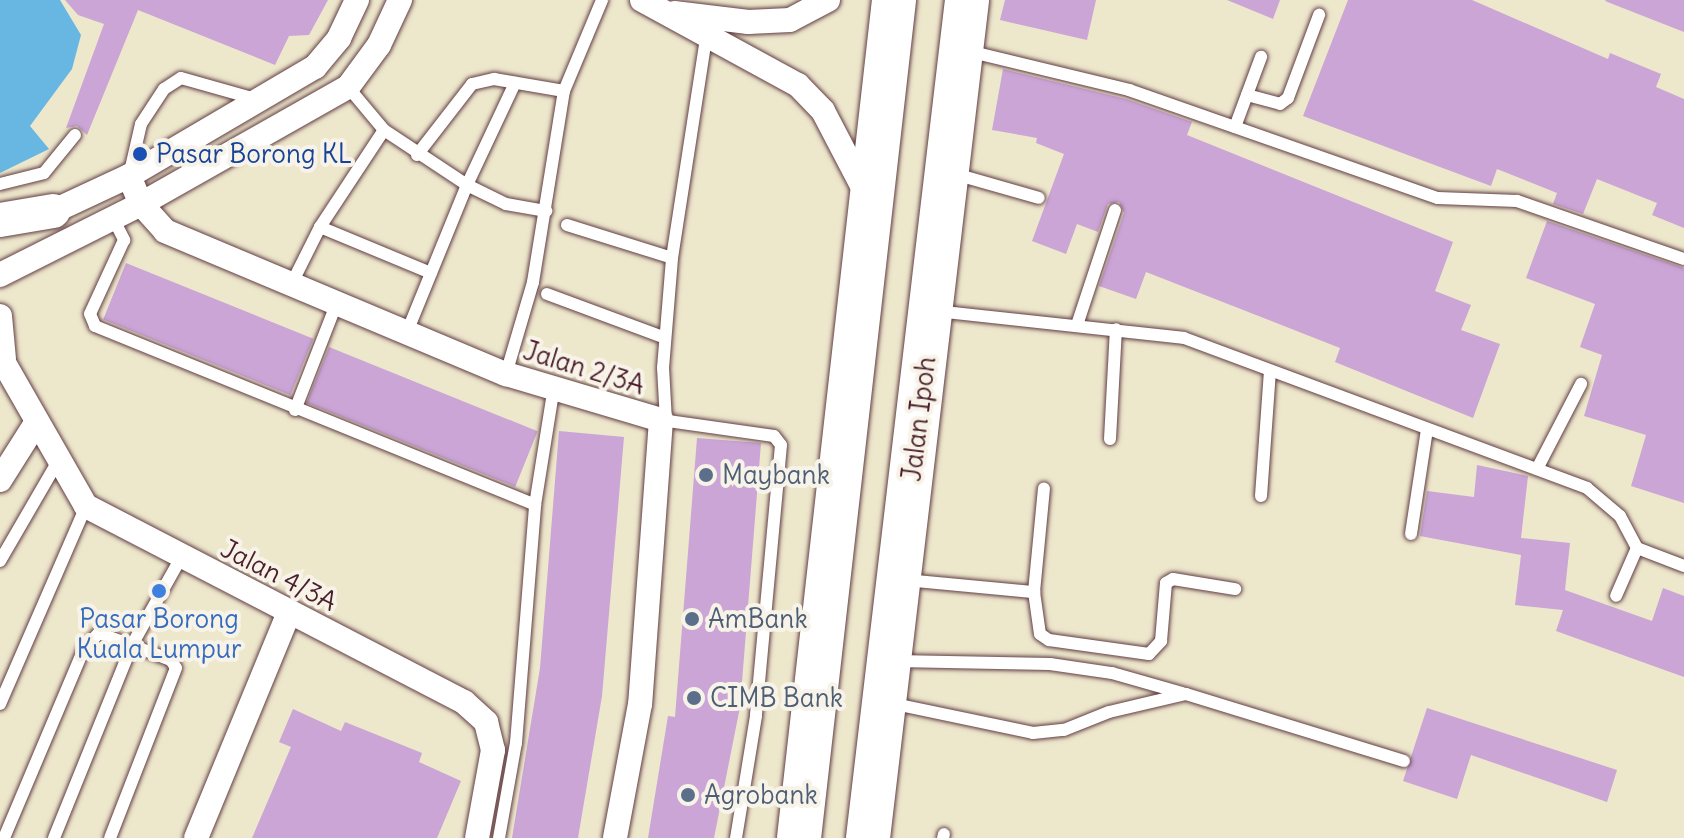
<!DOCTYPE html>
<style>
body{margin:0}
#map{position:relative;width:1684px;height:838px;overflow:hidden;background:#ede7cc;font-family:Delius,sans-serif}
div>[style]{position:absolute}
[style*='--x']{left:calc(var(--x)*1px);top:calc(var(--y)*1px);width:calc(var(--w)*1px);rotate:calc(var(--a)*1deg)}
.water>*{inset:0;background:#67b7e2}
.building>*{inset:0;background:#caa5d6;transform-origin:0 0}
.roads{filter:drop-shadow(0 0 2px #623d43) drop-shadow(0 0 2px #623d43)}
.lane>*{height:12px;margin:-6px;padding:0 6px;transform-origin:6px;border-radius:6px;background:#fff}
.street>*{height:24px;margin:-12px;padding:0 12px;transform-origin:12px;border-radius:12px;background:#fff}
.secondary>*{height:34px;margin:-17px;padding:0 17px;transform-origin:17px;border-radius:17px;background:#fff}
.highway>*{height:44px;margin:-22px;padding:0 22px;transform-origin:22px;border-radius:22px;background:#fff}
.dots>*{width:22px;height:22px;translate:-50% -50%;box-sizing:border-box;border:4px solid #f7f3e8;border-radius:50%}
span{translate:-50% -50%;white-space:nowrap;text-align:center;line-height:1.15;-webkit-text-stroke:8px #f7f3e8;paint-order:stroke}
.transit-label{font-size:26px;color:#164399}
.left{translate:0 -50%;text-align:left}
.street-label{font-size:26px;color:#4a1f2b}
.service-label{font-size:26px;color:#4e5e75}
.shop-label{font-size:26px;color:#366cbe}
</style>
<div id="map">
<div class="water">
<div style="clip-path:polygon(0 0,60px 0,81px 35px,72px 69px,30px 126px,49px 149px,0 173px)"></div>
</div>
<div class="building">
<div style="clip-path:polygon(65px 0,328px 0,309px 35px,289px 36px,275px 65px,138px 10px,87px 135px,77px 126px,66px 128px,104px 24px,78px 15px)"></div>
<div style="clip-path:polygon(1005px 0,1096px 0,1087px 40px,1000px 20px)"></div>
<div style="clip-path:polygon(1227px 0,1280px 0,1273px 19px)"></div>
<div style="clip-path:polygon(1348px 0,1472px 0,1608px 59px,1610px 53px,1661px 74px,1656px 87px,1684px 99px,1684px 228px,1652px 215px,1657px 203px,1597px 179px,1583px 214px,1553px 204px,1557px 193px,1497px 169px,1491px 186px,1303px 116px)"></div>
<div style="clip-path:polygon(1684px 0,1684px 32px,1605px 1px,1606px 0)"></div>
<div style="clip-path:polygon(1003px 69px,1126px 99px,1192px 122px,1187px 135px,1453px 242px,1435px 291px,1471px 305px,1461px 330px,1500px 344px,1473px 418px,1335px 362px,1340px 348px,1146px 272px,1136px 299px,1099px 286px,1124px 213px,1119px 202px,1108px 204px,1098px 232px,1077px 224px,1066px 254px,1032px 241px,1064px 154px,1036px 143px,1037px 138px,992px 130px)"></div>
<div style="clip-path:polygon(1547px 221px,1684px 268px,1684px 503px,1631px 486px,1646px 435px,1584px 416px,1602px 355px,1580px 347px,1595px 304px,1526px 278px)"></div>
<div style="left:126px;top:263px;width:202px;height:61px;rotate:22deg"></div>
<div style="left:329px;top:347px;width:225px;height:60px;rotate:22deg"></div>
<div style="clip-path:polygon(559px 431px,624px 437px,602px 696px,578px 838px,512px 838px,540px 668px)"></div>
<div style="clip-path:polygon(697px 438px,761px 443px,740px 707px,714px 838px,648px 838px,668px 716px,675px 717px)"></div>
<div style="clip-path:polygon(1477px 465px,1528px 476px,1521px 538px,1570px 543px,1565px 590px,1652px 621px,1663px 588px,1684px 596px,1684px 677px,1556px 631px,1563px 610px,1515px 605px,1521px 555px,1420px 536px,1427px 491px,1474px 497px)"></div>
<div style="clip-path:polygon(1427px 708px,1617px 770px,1607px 802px,1471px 755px,1457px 799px,1403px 781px)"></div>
<div style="clip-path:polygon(293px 709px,341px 731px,345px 722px,422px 753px,419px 762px,461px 781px,437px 838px,252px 838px,291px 747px,279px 742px)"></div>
</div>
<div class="roads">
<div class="lane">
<div style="--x:968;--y:51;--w:166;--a:13.6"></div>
<div style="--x:1129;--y:90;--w:327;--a:19.3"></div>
<div style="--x:1438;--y:198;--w:79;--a:2.2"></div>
<div style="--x:1517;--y:201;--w:177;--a:19.2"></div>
<div style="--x:348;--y:87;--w:56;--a:50.1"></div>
<div style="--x:384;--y:130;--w:100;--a:33.5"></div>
<div style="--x:467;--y:185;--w:113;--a:-64.8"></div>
<div style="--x:1247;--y:95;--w:34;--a:15"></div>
<div style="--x:1280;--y:104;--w:10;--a:-37"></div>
<div style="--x:1288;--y:98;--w:89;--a:-69.5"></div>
<div style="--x:1235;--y:127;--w:75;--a:-69.6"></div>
<div style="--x:417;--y:155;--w:90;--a:-52.2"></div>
<div style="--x:472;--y:84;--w:23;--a:-13"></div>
<div style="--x:494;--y:79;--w:71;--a:9.7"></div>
<div style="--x:955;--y:174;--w:87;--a:15.9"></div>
<div style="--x:129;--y:176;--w:53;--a:-77"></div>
<div style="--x:141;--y:124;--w:42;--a:-56.7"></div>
<div style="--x:164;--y:89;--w:20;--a:-33"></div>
<div style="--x:181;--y:78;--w:81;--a:15.8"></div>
<div style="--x:0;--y:184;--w:45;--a:-14"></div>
<div style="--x:44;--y:173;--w:49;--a:-50.8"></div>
<div style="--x:113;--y:218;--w:25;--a:63"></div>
<div style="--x:124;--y:240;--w:81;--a:114.7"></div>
<div style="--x:90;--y:314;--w:13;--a:67"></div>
<div style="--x:95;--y:326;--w:475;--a:22.1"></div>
<div style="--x:567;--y:225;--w:110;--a:17.4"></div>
<div style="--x:320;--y:227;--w:116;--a:-56.6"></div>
<div style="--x:292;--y:283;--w:63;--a:-63.4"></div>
<div style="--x:320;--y:227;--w:120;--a:22.5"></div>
<div style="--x:547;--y:294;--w:126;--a:20.4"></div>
<div style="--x:936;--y:311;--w:249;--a:6.2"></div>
<div style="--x:1184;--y:338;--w:430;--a:20.4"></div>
<div style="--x:1587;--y:488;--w:43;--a:40.3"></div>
<div style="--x:1620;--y:516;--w:36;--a:62"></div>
<div style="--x:1637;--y:548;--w:52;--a:113.6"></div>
<div style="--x:1077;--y:325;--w:121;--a:-71.7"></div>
<div style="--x:407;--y:332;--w:159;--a:-67.8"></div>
<div style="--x:467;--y:185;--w:43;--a:26"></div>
<div style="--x:506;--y:204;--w:41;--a:9.9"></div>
<div style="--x:506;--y:374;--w:96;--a:-73.6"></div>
<div style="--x:533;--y:282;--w:193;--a:-80.8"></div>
<div style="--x:564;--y:91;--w:99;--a:-67.3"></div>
<div style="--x:295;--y:410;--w:116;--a:-68.7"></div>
<div style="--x:661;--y:420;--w:114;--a:8.1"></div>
<div style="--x:774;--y:436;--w:11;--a:52"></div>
<div style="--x:781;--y:445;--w:272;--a:95.3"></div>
<div style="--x:756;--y:716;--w:124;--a:99.3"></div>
<div style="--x:666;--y:421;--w:53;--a:-93.2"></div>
<div style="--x:663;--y:368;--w:110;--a:-85.3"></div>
<div style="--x:672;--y:258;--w:223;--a:-81.2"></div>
<div style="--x:1110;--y:439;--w:110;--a:-86.9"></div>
<div style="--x:1537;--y:469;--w:96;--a:-62.6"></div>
<div style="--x:1261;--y:496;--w:125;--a:-85.9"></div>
<div style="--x:1411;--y:534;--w:105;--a:-81.3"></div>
<div style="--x:1637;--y:548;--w:50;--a:21"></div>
<div style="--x:0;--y:561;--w:116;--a:-59.9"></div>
<div style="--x:906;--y:580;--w:129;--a:5.4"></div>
<div style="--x:1034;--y:592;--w:104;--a:-84.5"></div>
<div style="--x:1034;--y:592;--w:42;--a:81.9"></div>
<div style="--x:1040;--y:634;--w:11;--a:34"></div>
<div style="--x:1049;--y:640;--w:101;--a:8"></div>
<div style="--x:1149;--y:654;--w:18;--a:-47"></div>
<div style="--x:1161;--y:641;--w:58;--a:-85.1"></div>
<div style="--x:1166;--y:583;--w:8;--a:-30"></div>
<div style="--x:1173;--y:579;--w:63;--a:9.2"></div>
<div style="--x:896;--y:661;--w:154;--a:1.1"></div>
<div style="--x:1050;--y:664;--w:63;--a:8.3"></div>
<div style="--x:1112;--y:673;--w:73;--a:15.9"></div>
<div style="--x:890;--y:703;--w:146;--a:11.8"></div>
<div style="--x:1033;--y:733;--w:31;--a:-6"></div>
<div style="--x:1064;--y:730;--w:48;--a:-21.8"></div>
<div style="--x:1109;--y:712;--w:79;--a:-13.2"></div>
<div style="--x:1186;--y:694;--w:228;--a:17.1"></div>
<div style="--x:0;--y:704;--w:216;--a:-66.5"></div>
<div style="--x:4;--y:838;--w:205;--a:-67.1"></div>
<div style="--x:84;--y:649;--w:22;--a:-47"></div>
<div style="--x:99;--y:633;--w:77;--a:20.6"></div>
<div style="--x:171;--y:660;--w:9;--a:58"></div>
<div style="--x:176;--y:668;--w:182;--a:111.2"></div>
<div style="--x:54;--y:838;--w:208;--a:-68"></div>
<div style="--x:132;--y:645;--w:102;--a:-60.7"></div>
<div style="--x:499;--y:838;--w:97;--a:-79.9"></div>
<div style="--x:516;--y:743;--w:239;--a:-85.4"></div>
<div style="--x:535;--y:505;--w:114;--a:-80.9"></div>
<div style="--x:943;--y:838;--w:4;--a:-76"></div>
</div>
<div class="street">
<div style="--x:642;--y:0;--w:178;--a:28.6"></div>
<div style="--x:798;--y:85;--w:36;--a:46"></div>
<div style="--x:823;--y:111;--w:95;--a:62.4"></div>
<div style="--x:674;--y:13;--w:75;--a:6.9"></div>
<div style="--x:748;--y:22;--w:42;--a:-2.7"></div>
<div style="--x:790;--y:20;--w:43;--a:-27.8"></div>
<div style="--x:129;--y:176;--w:30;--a:67"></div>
<div style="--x:141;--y:204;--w:36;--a:48"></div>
<div style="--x:165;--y:231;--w:370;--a:22.8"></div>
<div style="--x:506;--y:374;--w:162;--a:16.5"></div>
<div style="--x:661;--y:420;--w:285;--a:94.2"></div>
<div style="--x:640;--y:704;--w:136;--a:100.6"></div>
<div style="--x:39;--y:218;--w:99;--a:-25"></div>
<div style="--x:129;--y:176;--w:216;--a:-30.4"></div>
<div style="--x:315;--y:67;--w:38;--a:-50"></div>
<div style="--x:339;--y:38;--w:42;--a:-64.7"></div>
<div style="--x:0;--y:275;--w:158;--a:-26.7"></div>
<div style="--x:141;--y:204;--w:238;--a:-29.5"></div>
<div style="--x:348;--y:87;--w:52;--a:-53.6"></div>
<div style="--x:379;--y:45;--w:50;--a:-65"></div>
<div style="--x:0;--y:316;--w:43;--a:84.7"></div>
<div style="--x:0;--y:356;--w:173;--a:60.2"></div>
<div style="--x:86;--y:506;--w:426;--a:27.4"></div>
<div style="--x:464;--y:702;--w:30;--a:42"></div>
<div style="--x:486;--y:722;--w:29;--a:76"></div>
<div style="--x:493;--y:750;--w:89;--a:100.3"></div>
<div style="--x:0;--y:480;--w:67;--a:-57.7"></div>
<div style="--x:196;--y:838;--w:244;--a:-67.6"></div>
</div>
<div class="secondary">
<div style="--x:0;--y:220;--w:54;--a:-9.6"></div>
</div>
<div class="highway">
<div style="--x:799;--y:838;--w:843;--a:-83.53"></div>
<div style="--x:868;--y:838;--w:844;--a:-83.26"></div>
</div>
</div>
<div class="dots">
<div style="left:140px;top:154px;background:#1a4fb4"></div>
<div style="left:706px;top:475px;background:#5c6f8a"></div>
<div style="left:159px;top:591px;background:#3f7fe0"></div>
<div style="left:692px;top:619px;background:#5c6f8a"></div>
<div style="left:694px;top:698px;background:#5c6f8a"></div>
<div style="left:688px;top:795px;background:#5c6f8a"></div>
</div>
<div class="transit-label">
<span class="left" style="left:156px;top:154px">Pasar Borong KL</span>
</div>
<div class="street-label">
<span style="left:584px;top:368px;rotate:17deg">Jalan 2/3A</span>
<span style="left:919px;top:419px;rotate:-83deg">Jalan Ipoh</span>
<span style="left:279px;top:575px;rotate:27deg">Jalan 4/3A</span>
</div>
<div class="service-label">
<span class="left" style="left:722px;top:475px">Maybank</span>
<span class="left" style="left:708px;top:619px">AmBank</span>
<span class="left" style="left:710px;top:698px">CIMB Bank</span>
<span class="left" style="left:704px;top:795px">Agrobank</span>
</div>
<div class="shop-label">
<span style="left:159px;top:634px">Pasar Borong<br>Kuala Lumpur</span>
</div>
</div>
